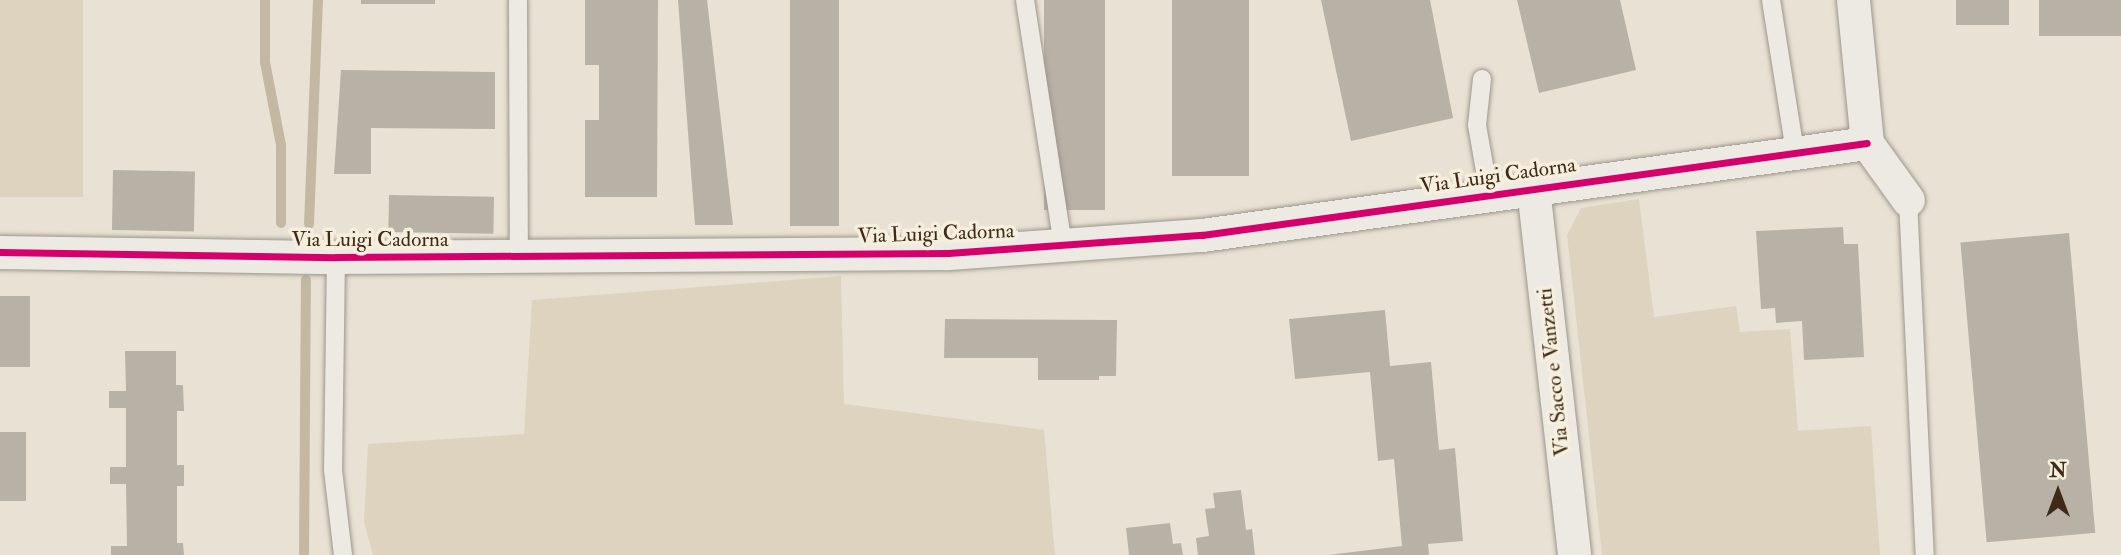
<!DOCTYPE html>
<style>
body{margin:0}
#map{position:relative;width:2121px;height:555px;overflow:hidden;background:#e9e2d4;font-family:"IM FELL Double Pica",serif}
div>[style]{position:absolute}
[style*='--x']{left:calc(var(--x)*1px);top:calc(var(--y)*1px);width:calc(var(--w)*1px);rotate:calc(var(--a)*1deg)}
.green>*{inset:0;background:#ddd3bf;transform-origin:0 0}
.stream>*{height:10px;margin:-5px;padding:0 5px;transform-origin:5px;border-radius:5px;background:#c4b8a3}
.building>*{inset:0;background:#b8b1a6;transform-origin:0 0}
.roads{filter:drop-shadow(0 0 2px #9d968c) drop-shadow(0 0 2px #9d968c)}
.lane>*{height:18px;margin:-9px;padding:0 9px;transform-origin:9px;border-radius:9px;background:#edeae3}
.street>*{height:33px;margin:-16.5px;padding:0 16.5px;transform-origin:16.5px;border-radius:16.5px;background:#edeae3}
.cycleway>*{height:7px;margin:-3.5px;padding:0 3.5px;transform-origin:3.5px;border-radius:3.5px;background:#d6006c}
span{translate:-50% -50%;white-space:nowrap;text-align:center;line-height:1.15;-webkit-text-stroke:7px #f6efde;paint-order:stroke}
.street-label{font-size:21px;color:#3e2a16}
.north{position:absolute;left:2023px;top:457px;width:70px;height:70px;-webkit-text-stroke:5px #f6efde;paint-order:stroke;rotate:0deg;font-size:19px;font-weight:700;line-height:28px;text-align:center;color:#3e2a16}
.north::after{content:'';display:block;margin:auto;width:24px;height:32px;background:#3e2a16;clip-path:polygon(50% 0,100% 100%,50% 72%,0 100%)}
</style>
<div id="map">
<div class="green">
<div style="left:0;top:0;width:83px;height:197px"></div>
<div style="clip-path:polygon(1639px 199px,1654px 317px,1736px 306px,1740px 332px,1790px 329px,1798px 431px,1871px 426px,1880px 555px,1602px 555px,1567px 235px,1581px 208px)"></div>
<div style="clip-path:polygon(841px 276px,844px 404px,1044px 430px,1055px 555px,373px 555px,364px 522px,368px 444px,524px 434px,532px 300px)"></div>
</div>
<div class="stream">
<div style="--x:265;--y:0;--w:62;--a:90"></div>
<div style="--x:265;--y:62;--w:85;--a:79.1"></div>
<div style="--x:281;--y:145;--w:78;--a:90"></div>
<div style="--x:309;--y:224;--w:224;--a:-87.7"></div>
<div style="--x:304;--y:555;--w:275;--a:-89.6"></div>
</div>
<div class="building">
<div style="left:361px;top:0;width:74px;height:4px"></div>
<div style="clip-path:polygon(585px 0,658px 0,657px 197px,585px 197px,585px 120px,599px 120px,599px 65px,585px 65px)"></div>
<div style="clip-path:polygon(678px 0,707px 0,733px 225px,695px 225px)"></div>
<div style="left:790px;top:0;width:49px;height:226px"></div>
<div style="left:1044px;top:0;width:61px;height:210px"></div>
<div style="left:1172px;top:0;width:77px;height:176px"></div>
<div style="clip-path:polygon(1321px 0,1430px 0,1453px 118px,1351px 141px)"></div>
<div style="clip-path:polygon(1517px 0,1620px 0,1636px 70px,1539px 93px)"></div>
<div style="left:1956px;top:0;width:53px;height:25px"></div>
<div style="left:2039px;top:0;width:82px;height:36px"></div>
<div style="clip-path:polygon(341px 70px,495px 72px,495px 129px,371px 128px,371px 174px,334px 174px)"></div>
<div style="left:113px;top:170px;width:82px;height:60px;rotate:1deg"></div>
<div style="left:389px;top:195px;width:105px;height:37px;rotate:1deg"></div>
<div style="clip-path:polygon(1843px 227px,1844px 244px,1858px 244px,1864px 357px,1804px 360px,1802px 321px,1776px 323px,1775px 308px,1761px 309px,1756px 231px)"></div>
<div style="left:2069px;top:233px;width:301px;height:109px;rotate:85deg"></div>
<div style="left:0;top:296px;width:30px;height:71px"></div>
<div style="clip-path:polygon(1385px 310px,1390px 366px,1431px 362px,1439px 450px,1455px 448px,1463px 541px,1428px 544px,1429px 555px,1328px 555px,1402px 546px,1394px 459px,1378px 461px,1370px 372px,1295px 379px,1289px 319px)"></div>
<div style="clip-path:polygon(945px 319px,1117px 320px,1116px 376px,1099px 376px,1099px 380px,1038px 380px,1038px 358px,944px 358px)"></div>
<div style="clip-path:polygon(125px 351px,176px 351px,176px 385px,183px 385px,184px 411px,177px 411px,177px 465px,184px 465px,184px 486px,177px 486px,177px 543px,183px 543px,184px 555px,111px 555px,111px 546px,127px 546px,126px 484px,110px 484px,110px 467px,126px 467px,126px 408px,109px 408px,109px 391px,126px 391px)"></div>
<div style="left:0;top:432px;width:26px;height:69px"></div>
<div style="clip-path:polygon(1241px 490px,1246px 530px,1252px 529px,1255px 555px,1198px 555px,1196px 538px,1209px 536px,1205px 509px,1215px 508px,1213px 493px)"></div>
<div style="clip-path:polygon(1170px 523px,1173px 544px,1181px 543px,1183px 555px,1129px 555px,1126px 528px)"></div>
</div>
<div class="roads">
<div class="lane">
<div style="--x:518;--y:0;--w:257;--a:89.8"></div>
<div style="--x:1025;--y:0;--w:249;--a:81.2"></div>
<div style="--x:1771;--y:0;--w:154;--a:81"></div>
<div style="--x:1482;--y:79;--w:46;--a:96.2"></div>
<div style="--x:1477;--y:125;--w:70;--a:80.1"></div>
<div style="--x:1908;--y:200;--w:355;--a:87.3"></div>
<div style="--x:336;--y:257;--w:213;--a:90.8"></div>
<div style="--x:333;--y:470;--w:86;--a:83.3"></div>
</div>
<div class="street">
<div style="--x:1853;--y:0;--w:144;--a:84.4"></div>
<div style="--x:1867;--y:143;--w:70;--a:54.3"></div>
<div style="--x:1533;--y:188;--w:369;--a:83.6"></div>
<div style="--x:0;--y:252;--w:336;--a:0.9"></div>
<div style="--x:336;--y:257;--w:612;--a:-0.37"></div>
<div style="--x:948;--y:253;--w:255;--a:-4.1"></div>
<div style="--x:1202;--y:235;--w:671;--a:-7.88"></div>
</div>
</div>
<div class="cycleway">
<div style="--x:0;--y:252;--w:336;--a:0.9"></div>
<div style="--x:336;--y:257;--w:612;--a:-0.37"></div>
<div style="--x:948;--y:253;--w:255;--a:-4.1"></div>
<div style="--x:1202;--y:235;--w:671;--a:-7.88"></div>
</div>
<div class="street-label">
<span style="left:1498px;top:176px;rotate:-8deg">Via Luigi Cadorna</span>
<span style="left:936px;top:234px;rotate:-2deg">Via Luigi Cadorna</span>
<span style="left:370px;top:240px">Via Luigi Cadorna</span>
<span style="left:1554px;top:372px;rotate:-96deg">Via Sacco e Vanzetti</span>
</div>
<div class="north">N</div>
</div>
